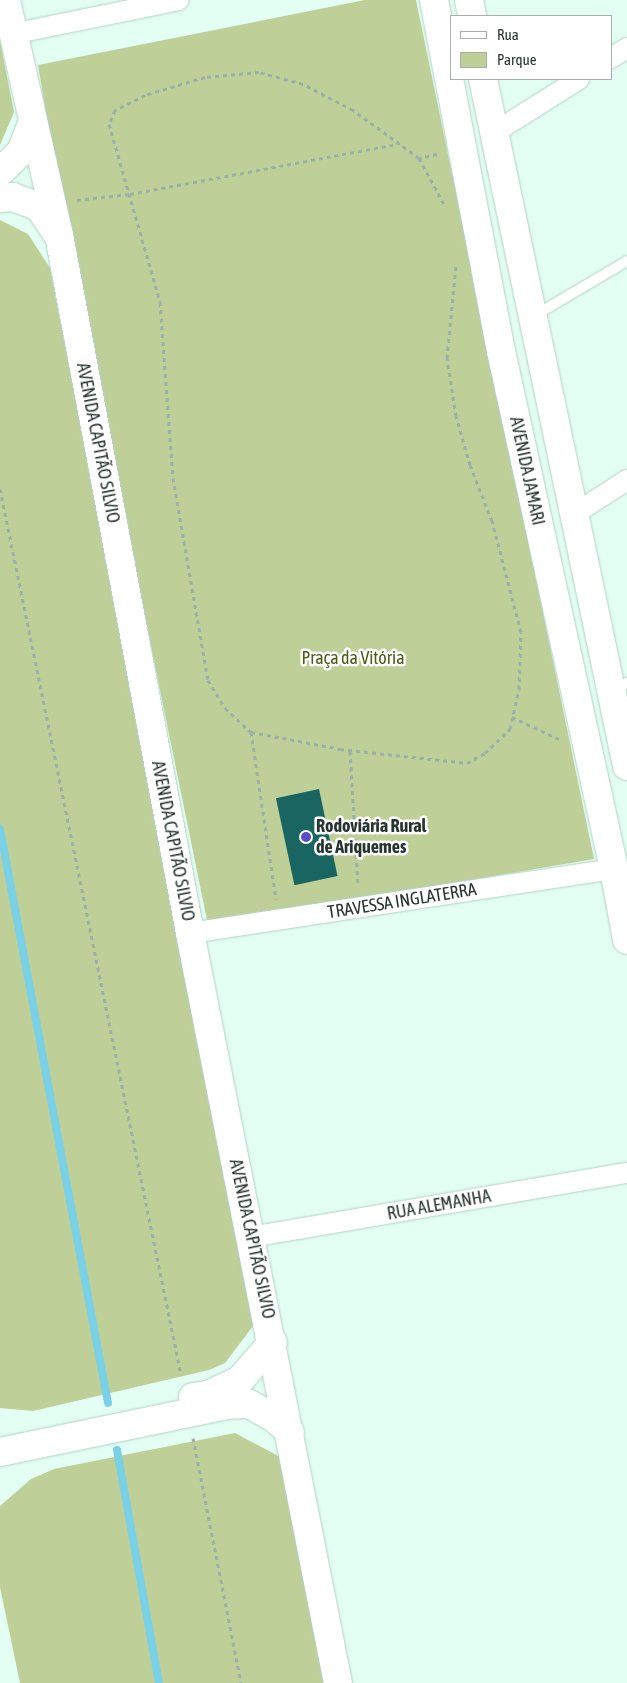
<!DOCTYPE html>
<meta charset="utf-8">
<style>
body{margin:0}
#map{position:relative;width:627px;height:1683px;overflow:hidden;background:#e3fef3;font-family:"Asap Condensed",sans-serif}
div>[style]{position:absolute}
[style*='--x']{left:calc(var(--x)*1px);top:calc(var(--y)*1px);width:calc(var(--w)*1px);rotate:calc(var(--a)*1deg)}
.green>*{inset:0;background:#becf98}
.stream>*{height:8px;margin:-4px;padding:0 4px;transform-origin:4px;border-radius:4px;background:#7ad1e5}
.building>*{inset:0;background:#196562;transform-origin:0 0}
.path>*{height:3px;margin-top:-1.5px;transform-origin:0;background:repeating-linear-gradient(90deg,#9bb1a8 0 4px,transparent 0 8px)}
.roads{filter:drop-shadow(0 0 1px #b2d2c5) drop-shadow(0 0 1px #b2d2c5)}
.service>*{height:10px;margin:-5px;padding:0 5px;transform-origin:5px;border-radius:5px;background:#fff}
.minor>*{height:20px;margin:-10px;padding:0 10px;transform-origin:10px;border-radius:10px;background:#fff}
.secondary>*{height:28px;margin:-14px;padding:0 14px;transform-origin:14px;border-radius:14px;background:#fff}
.dots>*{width:14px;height:14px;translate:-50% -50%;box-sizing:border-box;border:2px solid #fff;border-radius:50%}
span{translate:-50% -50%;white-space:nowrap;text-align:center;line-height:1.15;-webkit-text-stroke:5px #fff;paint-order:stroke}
.street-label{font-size:18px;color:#27342f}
.park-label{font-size:18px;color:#495b15}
.poi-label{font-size:18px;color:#27342f;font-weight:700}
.left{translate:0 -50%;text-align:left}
.legend{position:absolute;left:450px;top:15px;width:162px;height:65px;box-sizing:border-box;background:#fff;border:1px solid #a9aeac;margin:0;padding:6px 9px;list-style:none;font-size:15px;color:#27342f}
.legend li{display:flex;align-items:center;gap:10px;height:25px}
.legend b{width:25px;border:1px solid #a9aeac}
</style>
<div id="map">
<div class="green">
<div style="clip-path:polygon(365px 0,416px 0,594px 859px,208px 925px,63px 215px,38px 65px)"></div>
<div style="clip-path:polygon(0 41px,14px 112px,0 145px)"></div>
<div style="clip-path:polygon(0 220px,28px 234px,50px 268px,256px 1322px,225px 1363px,209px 1370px,33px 1411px,0 1408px)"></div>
<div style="clip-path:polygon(235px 1433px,282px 1458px,329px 1683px,20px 1683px,0 1587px,0 1506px,31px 1479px,54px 1469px)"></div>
</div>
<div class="stream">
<div style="--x:0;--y:829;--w:584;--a:79.34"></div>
<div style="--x:117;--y:1450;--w:237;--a:79.8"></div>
</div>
<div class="building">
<div style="left:319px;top:789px;width:89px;height:44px;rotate:78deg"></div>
</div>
<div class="path">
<div style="--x:437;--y:154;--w:18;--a:167"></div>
<div style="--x:419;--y:158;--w:82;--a:-144"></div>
<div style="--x:353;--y:110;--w:56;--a:-152.5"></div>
<div style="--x:303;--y:84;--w:46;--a:-164.7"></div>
<div style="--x:259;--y:72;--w:54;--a:174.7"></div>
<div style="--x:205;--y:77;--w:63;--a:163.3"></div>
<div style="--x:145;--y:95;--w:34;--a:153"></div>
<div style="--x:115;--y:110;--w:15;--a:113"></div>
<div style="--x:109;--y:124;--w:185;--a:74"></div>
<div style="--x:160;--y:302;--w:176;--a:85.8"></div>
<div style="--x:173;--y:478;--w:205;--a:80.2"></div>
<div style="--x:208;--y:680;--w:33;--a:59"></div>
<div style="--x:225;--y:708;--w:35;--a:43"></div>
<div style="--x:251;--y:732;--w:91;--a:10.8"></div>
<div style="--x:340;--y:749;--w:128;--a:6.3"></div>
<div style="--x:467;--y:763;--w:21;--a:-29"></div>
<div style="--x:485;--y:753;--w:35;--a:-44"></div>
<div style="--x:510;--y:729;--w:41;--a:-77.3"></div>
<div style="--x:519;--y:689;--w:57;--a:-88"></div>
<div style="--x:521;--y:632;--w:115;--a:-104.6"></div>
<div style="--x:492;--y:521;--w:60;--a:-111.4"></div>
<div style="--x:470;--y:465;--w:51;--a:-105.9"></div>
<div style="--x:456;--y:416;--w:59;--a:-98.8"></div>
<div style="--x:447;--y:358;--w:94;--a:-84.5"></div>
<div style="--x:419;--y:158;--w:52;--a:61.5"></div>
<div style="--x:77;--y:200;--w:53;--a:-6.5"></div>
<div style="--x:130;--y:194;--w:271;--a:-10.6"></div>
<div style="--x:0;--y:489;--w:904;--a:78.45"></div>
<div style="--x:512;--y:717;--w:52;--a:25.1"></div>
<div style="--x:251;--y:732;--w:169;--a:81.5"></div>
<div style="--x:350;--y:751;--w:134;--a:86.6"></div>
<div style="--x:193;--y:1438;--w:250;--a:78.9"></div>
</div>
<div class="roads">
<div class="service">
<div style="--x:534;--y:316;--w:108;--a:-30.6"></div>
<div style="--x:613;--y:692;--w:17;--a:-33"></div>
</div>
<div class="minor">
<div style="--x:12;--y:34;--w:170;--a:-11.5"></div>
<div style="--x:611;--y:58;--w:19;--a:-32"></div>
<div style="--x:492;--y:134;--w:103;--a:-32.3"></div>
<div style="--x:576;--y:513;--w:61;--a:-32.9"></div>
<div style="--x:190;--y:933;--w:429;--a:-8.6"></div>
<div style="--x:251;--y:1237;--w:381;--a:-9.7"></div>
</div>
<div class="secondary">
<div style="--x:6;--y:0;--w:241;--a:77.3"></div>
<div style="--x:59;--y:235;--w:710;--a:79.37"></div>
<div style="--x:190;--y:933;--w:764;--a:78.84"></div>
<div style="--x:434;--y:0;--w:357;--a:79.2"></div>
<div style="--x:501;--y:351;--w:530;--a:77.69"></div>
<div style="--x:614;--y:869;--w:72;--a:79.6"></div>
<div style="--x:469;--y:0;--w:16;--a:79"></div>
<div style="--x:483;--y:79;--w:702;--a:78.16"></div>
<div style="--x:0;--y:172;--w:29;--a:-44"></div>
<div style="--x:21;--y:152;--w:33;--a:-69"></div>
<div style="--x:0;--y:198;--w:13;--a:-4"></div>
<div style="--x:13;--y:197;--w:28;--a:21"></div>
<div style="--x:39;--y:207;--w:30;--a:56"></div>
<div style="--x:193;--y:1397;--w:15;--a:-8"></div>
<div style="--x:208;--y:1395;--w:35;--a:-25"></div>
<div style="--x:240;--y:1380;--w:50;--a:-49"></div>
<div style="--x:0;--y:1452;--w:232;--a:-11.7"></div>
<div style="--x:227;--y:1405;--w:22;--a:-3"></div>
<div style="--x:249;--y:1404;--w:29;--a:29"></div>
<div style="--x:274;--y:1418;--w:21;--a:41"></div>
</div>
</div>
<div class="dots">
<div style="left:306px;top:837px;background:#5a4cc4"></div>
</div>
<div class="street-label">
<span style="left:98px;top:443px;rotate:79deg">AVENIDA CAPITÃO SILVIO</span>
<span style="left:527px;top:471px;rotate:78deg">AVENIDA JAMARI</span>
<span style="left:173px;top:841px;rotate:79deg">AVENIDA CAPITÃO SILVIO</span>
<span style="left:402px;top:901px;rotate:-9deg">TRAVESSA INGLATERRA</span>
<span style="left:439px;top:1205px;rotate:-10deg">RUA ALEMANHA</span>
<span style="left:252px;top:1239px;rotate:78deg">AVENIDA CAPITÃO SILVIO</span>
</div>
<div class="park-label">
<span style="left:353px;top:658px">Praça da Vitória</span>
</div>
<div class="poi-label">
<span class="left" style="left:316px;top:837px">Rodoviária Rural<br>de Ariquemes</span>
</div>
<ul class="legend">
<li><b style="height:6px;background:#fff"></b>Rua</li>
<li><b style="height:14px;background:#becf98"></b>Parque</li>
</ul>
</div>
